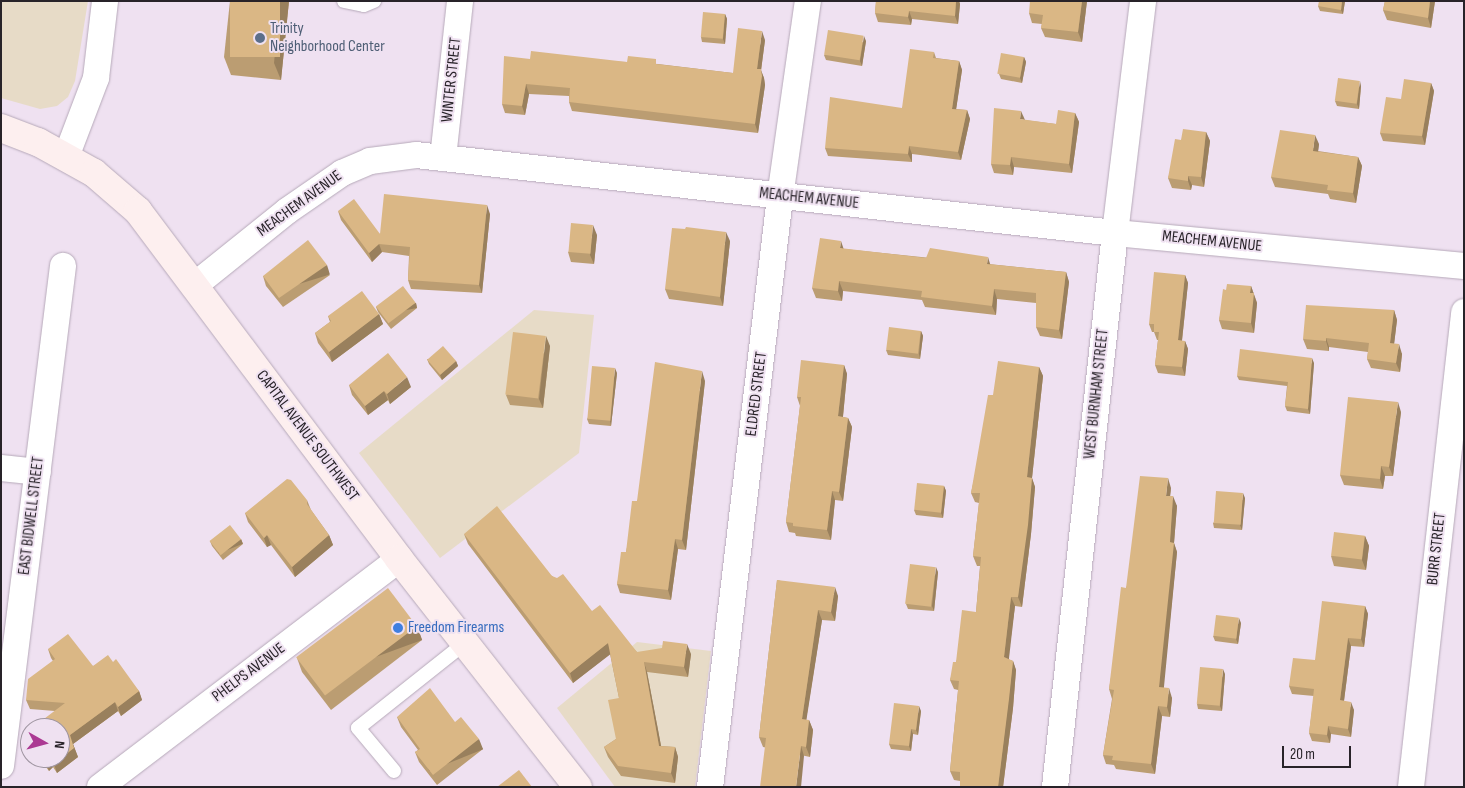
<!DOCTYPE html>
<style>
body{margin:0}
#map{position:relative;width:1465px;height:788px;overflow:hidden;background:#efe1f1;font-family:"Sofia Sans Condensed",sans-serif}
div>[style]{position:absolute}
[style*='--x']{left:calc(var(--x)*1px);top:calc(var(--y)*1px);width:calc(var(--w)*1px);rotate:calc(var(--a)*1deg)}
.commercial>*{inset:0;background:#e7dbc7}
.roads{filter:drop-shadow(0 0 1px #b6a9b9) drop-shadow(0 0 1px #b6a9b9)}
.lane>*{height:14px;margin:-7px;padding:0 7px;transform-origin:7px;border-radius:7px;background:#fff}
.street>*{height:26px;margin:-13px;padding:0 13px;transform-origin:13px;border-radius:13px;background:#fff}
.secondary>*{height:28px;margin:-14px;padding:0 14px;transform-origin:14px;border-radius:14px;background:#fdefef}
.wall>*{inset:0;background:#bb9d72}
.shaded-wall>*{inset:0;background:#99805d;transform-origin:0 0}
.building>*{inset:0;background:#dab785;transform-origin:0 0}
.dots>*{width:14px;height:14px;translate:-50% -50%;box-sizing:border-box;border:2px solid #efe1f1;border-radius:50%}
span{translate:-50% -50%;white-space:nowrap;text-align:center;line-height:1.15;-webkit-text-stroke:4px #efe1f1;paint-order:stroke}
.service-label{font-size:16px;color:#4e5e75}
.left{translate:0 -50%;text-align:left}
.street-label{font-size:16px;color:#282329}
.shop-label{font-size:16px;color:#366cbe}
.frame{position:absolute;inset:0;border:2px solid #282329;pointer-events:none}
.north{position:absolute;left:20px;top:718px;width:50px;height:50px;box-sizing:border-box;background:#efe1f1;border:1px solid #9f95a1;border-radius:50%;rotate:97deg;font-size:14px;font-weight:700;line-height:20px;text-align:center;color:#282329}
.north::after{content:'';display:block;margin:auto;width:18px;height:22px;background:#ab3993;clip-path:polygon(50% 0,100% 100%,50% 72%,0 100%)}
.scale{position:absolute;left:1282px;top:746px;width:69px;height:22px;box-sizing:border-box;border:2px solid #282329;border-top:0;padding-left:6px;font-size:15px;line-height:18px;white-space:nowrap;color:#282329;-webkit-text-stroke:4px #efe1f1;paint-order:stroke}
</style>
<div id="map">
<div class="commercial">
<div style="clip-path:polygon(1px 1px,88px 1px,75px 81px,68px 97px,57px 106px,40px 109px,1px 98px)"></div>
<div style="clip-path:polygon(534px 310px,594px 315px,579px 453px,440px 558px,359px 453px)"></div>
<div style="clip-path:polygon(637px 642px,711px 651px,695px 787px,615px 787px,557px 708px)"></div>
</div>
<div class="roads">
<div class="lane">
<div style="--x:344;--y:1;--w:20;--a:11"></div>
<div style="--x:364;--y:5;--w:11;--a:-22"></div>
<div style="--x:394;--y:771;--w:56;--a:-129.9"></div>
<div style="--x:358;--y:728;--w:137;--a:-38.5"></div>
</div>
<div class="street">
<div style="--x:66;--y:157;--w:85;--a:-69.2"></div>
<div style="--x:96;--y:78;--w:78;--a:-83.3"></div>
<div style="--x:443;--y:158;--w:158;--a:-83.8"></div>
<div style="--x:195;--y:285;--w:118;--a:-38.8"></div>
<div style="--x:287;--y:211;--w:67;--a:-34.6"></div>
<div style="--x:342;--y:173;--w:30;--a:-23"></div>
<div style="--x:370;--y:161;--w:46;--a:-7.4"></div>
<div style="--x:416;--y:155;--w:703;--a:6.37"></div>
<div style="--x:1115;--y:233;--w:351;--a:5.4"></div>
<div style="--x:1;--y:468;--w:37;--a:6"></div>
<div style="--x:1;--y:766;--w:504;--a:-82.93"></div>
<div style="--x:100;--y:787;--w:376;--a:-37.3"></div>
<div style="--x:710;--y:787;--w:594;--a:-83.23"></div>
<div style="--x:780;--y:197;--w:198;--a:-81.9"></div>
<div style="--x:1055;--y:787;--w:557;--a:-83.82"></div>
<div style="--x:1115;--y:233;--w:234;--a:-83.1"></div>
<div style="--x:1411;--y:787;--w:478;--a:-83.6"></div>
</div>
<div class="secondary">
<div style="--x:1;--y:128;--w:40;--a:21"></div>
<div style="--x:38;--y:142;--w:64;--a:29"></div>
<div style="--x:94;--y:173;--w:58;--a:40.8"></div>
<div style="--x:138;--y:211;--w:435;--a:53.1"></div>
<div style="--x:399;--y:559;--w:290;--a:51.9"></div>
</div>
</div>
<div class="wall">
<div style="clip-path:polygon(230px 1px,289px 1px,281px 80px,231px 75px,224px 57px)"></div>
<div style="clip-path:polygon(876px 1px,959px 1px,960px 4px,958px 24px,912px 19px,911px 25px,878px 22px,875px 13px)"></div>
<div style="clip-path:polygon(1087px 1px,1082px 42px,1045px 37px,1041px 28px,1042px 24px,1032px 23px,1029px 13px)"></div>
<div style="clip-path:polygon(1345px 1px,1343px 14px,1320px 11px,1318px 6px)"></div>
<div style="clip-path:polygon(1385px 1px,1435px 1px,1431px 28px,1387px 20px,1383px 10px)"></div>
<div style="clip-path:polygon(725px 14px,727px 19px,725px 44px,702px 42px,701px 37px)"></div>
<div style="clip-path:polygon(765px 40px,761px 71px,764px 78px,765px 85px,758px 133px,572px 111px,569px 102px,569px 96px,529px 94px,525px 115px,505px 113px,502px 104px,530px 59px,627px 62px,658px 64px,733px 73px)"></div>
<div style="clip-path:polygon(866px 41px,862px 66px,826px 60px,824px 55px)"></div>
<div style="clip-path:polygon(934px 52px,936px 58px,959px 61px,962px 70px,956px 109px,967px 110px,970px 119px,961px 160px,912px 154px,912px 162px,828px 156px,825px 148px,902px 108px)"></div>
<div style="clip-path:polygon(1024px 57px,1026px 62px,1022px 83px,1001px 79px,999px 74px)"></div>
<div style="clip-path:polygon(1431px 83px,1434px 91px,1425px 145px,1383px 141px,1380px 133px)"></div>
<div style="clip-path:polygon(1361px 86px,1359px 109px,1337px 106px,1335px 101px)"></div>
<div style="clip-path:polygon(1075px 113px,1079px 122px,1072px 173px,1014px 167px,1013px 175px,994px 173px,991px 164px,1024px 120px,1056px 124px)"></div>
<div style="clip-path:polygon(1206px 132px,1210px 141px,1204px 187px,1192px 185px,1191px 190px,1172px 188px,1168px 178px,1181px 140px)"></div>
<div style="clip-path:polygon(1319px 144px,1318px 151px,1358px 157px,1362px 166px,1356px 203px,1330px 199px,1328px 194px,1275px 187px,1271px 177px)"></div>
<div style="clip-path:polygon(338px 211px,380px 234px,490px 214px,482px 293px,411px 289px,408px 280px,409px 256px,382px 252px,372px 262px,341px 220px)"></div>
<div style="clip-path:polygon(597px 235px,594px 264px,571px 262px,568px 252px)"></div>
<div style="clip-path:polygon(730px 241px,723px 306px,669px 299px,665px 289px)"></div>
<div style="clip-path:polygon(844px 249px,1066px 272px,1069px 282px,1062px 339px,1040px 336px,1036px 327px,1036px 303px,997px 299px,996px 315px,925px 307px,922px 300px,843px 291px,842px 301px,816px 298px,812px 288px)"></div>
<div style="clip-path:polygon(330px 275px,283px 307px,266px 286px,263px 276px)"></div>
<div style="clip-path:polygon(1185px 275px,1188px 283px,1182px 341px,1185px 341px,1188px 349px,1185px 376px,1158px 373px,1155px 365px,1158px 340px,1157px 340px,1154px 332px,1152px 332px,1149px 324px)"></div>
<div style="clip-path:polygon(1251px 286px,1257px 303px,1254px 333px,1222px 329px,1219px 320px,1226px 290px)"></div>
<div style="clip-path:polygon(416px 303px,417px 308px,391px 329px,378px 312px,376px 307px)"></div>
<div style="clip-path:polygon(1394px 310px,1397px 320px,1394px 344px,1402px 354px,1400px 372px,1371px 368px,1367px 359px,1368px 352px,1329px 347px,1329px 351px,1307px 349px,1303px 339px)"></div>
<div style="clip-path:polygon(379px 314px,383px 324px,332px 362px,318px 343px,315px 333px,330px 322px,328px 316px)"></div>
<div style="clip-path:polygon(921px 331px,923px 336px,920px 359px,888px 355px,886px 350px)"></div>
<div style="clip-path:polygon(550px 346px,543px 408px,510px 405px,506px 395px)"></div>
<div style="clip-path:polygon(427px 359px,456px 361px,458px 366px,442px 380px,429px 364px)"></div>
<div style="clip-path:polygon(1314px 363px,1310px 414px,1287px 411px,1285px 406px,1287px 386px,1239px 380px,1237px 376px)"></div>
<div style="clip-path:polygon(844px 365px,847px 374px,843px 417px,848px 418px,852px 427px,843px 501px,835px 500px,831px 540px,796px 536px,795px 533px,789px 532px,786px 522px,800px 406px,797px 397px)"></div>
<div style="clip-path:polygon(1039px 367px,1043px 376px,1032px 478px,1035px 487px,1031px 534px,1022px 607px,1015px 606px,1008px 659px,1013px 661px,1016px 670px,1013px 708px,1003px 787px,960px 787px,960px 781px,954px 780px,950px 771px,958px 690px,954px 689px,950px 680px,956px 662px,976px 612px,980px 566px,977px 566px,973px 556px,979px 503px,975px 502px,971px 493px,993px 395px)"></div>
<div style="clip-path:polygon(617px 373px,611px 426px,589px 424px,587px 419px)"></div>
<div style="clip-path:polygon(705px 381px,686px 550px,678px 549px,671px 600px,620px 593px,617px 584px,626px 552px,637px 501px)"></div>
<div style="clip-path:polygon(349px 385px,411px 387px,390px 404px,388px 400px,368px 415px,352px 395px)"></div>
<div style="clip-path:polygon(1401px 412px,1393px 476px,1385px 476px,1383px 489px,1344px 485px,1340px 475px)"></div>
<div style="clip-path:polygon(944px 486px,946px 491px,943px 518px,916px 515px,914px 510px)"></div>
<div style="clip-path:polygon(1171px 488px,1170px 496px,1177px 506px,1174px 543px,1177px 552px,1163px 688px,1172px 698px,1170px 717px,1162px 716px,1155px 774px,1116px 769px,1114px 765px,1106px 764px,1103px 755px,1112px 699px,1109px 689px,1126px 588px)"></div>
<div style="clip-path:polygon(1245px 498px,1242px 530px,1214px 528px,1213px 523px)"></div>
<div style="clip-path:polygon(307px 500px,311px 510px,329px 535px,333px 545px,295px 577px,271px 545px,267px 547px,248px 522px,245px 513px)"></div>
<div style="clip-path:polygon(464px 534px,552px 576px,637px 652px,691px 654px,688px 677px,647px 672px,661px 746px,675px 747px,678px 757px,675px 783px,621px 776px,608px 757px,604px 747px,616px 739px,619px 698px,610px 654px,573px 683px,468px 544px)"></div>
<div style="clip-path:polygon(1365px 536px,1369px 546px,1366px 570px,1334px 566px,1331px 556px)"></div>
<div style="clip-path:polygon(241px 539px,243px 544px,223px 560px,212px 546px,210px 541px)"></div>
<div style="clip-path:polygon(938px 572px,934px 611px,908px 609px,906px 604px)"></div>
<div style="clip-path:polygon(777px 580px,838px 596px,835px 621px,822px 620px,806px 720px,809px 720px,813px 730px,810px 757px,763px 747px,759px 737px)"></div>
<div style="clip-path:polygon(1365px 606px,1368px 614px,1364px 647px,1351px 646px,1344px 701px,1354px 710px,1351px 737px,1331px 734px,1330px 743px,1312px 741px,1309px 733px,1314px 696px,1292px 694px,1289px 686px,1315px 660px)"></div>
<div style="clip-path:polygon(1241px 623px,1238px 644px,1215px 641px,1213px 636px)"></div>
<div style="clip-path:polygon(417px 626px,422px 640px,331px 710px,302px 672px,297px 658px)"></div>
<div style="clip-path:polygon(48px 649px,93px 666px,113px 662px,139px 691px,142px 700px,121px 716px,118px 711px,73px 744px,78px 757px,57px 773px,53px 767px,49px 771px,39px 758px,60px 758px,55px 711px,30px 709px,26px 700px,53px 661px,51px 658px)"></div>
<div style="clip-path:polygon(1225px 674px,1222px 711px,1198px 709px,1197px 704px)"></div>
<div style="clip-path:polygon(921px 711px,918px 735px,913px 734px,911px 751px,891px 749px,889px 744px)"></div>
<div style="clip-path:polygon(397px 717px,455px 722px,483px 749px,437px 785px,419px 762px,415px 752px,418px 750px,401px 727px)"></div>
<div style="clip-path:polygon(30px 730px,30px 746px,28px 743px,24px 734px)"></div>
</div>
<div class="shaded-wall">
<div style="clip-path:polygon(280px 1px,289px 1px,281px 80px,274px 63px)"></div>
<div style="clip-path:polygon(956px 1px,959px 1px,960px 4px,958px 24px,955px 16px)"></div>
<div style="clip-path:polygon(1082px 1px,1087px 1px,1082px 42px,1078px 32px)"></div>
<div style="clip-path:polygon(1342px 1px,1345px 1px,1343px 14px,1341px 10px)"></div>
<div style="clip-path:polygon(1430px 1px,1435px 1px,1431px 28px,1428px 18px)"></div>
<div style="clip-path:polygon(909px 11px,912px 19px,911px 25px,908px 17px)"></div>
<div style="clip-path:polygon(725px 14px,727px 19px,725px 44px,723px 39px)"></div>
<div style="clip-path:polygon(762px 31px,765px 40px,761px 70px,764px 78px,765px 85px,758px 133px,755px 124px,757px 69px)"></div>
<div style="clip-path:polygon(864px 36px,866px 41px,862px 66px,860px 61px)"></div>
<div style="clip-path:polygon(1024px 57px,1026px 62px,1022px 83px,1020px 78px)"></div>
<div style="clip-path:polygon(959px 61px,962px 70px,955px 117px,952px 109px)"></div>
<div style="clip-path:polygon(1360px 81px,1361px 86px,1359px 109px,1357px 104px)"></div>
<div style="clip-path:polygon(1431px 83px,1434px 91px,1425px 145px,1422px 136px)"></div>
<div style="clip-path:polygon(526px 84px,529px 94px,525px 115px,522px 106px)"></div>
<div style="clip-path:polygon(967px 110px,970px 119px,961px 160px,958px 152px)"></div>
<div style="clip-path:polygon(1021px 111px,1025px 120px,1020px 119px)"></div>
<div style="clip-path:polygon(1075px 113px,1079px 122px,1072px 173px,1069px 164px)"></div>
<div style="clip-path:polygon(1206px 132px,1210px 141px,1204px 187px,1201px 177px)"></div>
<div style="clip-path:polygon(1315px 135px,1319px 144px,1317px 160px,1313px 151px)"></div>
<div style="clip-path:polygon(909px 146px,912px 154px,912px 162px,908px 154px)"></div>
<div style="clip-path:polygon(1011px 157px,1014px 167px,1013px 175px,1010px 165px)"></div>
<div style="clip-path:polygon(1358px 157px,1362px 166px,1356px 203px,1353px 193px)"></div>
<div style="clip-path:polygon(1188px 176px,1192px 185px,1191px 190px,1188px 181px)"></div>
<div style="clip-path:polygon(487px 205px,490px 214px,482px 293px,479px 285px)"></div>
<div style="clip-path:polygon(593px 225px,597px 235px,594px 264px,590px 255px)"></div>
<div style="clip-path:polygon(726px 232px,730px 241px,723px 306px,720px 297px)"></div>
<div style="clip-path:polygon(841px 241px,844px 250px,840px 248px)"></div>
<div style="clip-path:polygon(379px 244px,382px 252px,372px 262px,369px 253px)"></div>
<div style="clip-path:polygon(988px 257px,991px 267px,987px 264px)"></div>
<div style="left:327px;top:265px;width:10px;height:58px;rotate:73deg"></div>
<div style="clip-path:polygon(1066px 272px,1069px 282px,1062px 339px,1059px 330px)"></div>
<div style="clip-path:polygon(1185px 275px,1188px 283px,1181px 349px,1178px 340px)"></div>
<div style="clip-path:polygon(839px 281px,843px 291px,842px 301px,838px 291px)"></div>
<div style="clip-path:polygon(1251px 286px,1257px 303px,1254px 333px,1251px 323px,1250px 293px)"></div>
<div style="clip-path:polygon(994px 289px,997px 299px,996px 315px,992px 306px)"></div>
<div style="left:416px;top:303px;width:5px;height:33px;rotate:79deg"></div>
<div style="clip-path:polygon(1394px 310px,1397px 320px,1393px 353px,1390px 343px)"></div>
<div style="clip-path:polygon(379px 314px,383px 324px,332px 362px,329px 352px)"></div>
<div style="clip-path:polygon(921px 331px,923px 336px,920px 359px,919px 354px)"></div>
<div style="clip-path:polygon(546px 336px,550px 346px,543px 408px,539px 399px)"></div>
<div style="clip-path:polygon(1326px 338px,1329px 347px,1329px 351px,1326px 341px)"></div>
<div style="clip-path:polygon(1185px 341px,1188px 349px,1185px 376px,1182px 367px)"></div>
<div style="clip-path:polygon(1399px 344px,1402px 354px,1400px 372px,1396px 363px)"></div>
<div style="clip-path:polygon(1312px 358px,1314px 363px,1310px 414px,1308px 409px)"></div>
<div style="clip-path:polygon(456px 361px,458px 366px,442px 380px,440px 375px)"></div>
<div style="clip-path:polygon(844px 365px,847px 374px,842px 426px,838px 416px)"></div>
<div style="clip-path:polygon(1039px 367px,1043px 376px,1031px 487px,1027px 477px)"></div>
<div style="clip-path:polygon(615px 368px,617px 373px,611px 426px,610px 421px)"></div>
<div style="clip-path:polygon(702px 371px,705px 381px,686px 550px,682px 540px)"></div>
<div style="clip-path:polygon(407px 377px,411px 387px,390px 404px,387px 394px)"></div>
<div style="clip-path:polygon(384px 391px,388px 400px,368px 415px,365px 406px)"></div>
<div style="clip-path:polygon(1398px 402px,1401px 412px,1393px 476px,1389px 467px)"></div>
<div style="clip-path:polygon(848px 418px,852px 427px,843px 501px,839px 492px)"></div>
<div style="clip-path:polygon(1381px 466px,1385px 476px,1383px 489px,1380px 479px)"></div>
<div style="clip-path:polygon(1032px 478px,1035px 487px,1031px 534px,1022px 607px,1018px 597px)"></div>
<div style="clip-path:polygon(1168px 478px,1171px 488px,1169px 506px,1166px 496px)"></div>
<div style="clip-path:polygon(944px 486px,946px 491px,943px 518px,941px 513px)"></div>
<div style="clip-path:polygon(832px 491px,835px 500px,831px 540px,827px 530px)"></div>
<div style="clip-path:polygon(1243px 493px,1245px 498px,1242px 530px,1240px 525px)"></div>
<div style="clip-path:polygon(1173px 496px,1177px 506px,1174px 543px,1177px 552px,1163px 697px,1159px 687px)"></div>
<div style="clip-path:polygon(267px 535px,271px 545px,267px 547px,264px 538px)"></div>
<div style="clip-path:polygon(329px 535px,333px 545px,295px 577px,292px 567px)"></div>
<div style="clip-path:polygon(1365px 536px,1369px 546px,1366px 570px,1362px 560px)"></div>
<div style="left:241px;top:539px;width:5px;height:26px;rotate:68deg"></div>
<div style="clip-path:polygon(675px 539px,678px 549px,671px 600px,668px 590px)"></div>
<div style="clip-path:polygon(936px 567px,938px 572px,934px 611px,932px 606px)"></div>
<div style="clip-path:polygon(835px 587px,838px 596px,835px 621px,831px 612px)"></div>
<div style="clip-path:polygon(1011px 597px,1015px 606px,1008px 667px,1004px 657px)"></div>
<div style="clip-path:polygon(1365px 606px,1368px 614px,1364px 647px,1361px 639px)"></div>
<div style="clip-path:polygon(818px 610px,822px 620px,805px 729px,802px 719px)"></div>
<div style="clip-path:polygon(1239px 618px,1241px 623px,1238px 644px,1236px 639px)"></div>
<div style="left:417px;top:626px;width:15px;height:115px;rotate:70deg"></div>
<div style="clip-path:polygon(1348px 638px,1351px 646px,1343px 708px,1340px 700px)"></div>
<div style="clip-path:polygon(608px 643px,612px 653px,573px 683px,570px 673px)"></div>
<div style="clip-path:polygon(687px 644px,691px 654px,688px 677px,684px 667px)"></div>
<div style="clip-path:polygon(1013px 661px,1016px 670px,1013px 708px,1003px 787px,998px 787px)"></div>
<div style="clip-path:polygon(644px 662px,647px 672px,663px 756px,659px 746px)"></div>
<div style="clip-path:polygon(1223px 669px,1225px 674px,1222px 711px,1220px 706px)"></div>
<div style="clip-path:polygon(1169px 688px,1172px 698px,1170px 717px,1167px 707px)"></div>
<div style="clip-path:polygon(139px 691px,142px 700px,121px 716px,118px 707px)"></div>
<div style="clip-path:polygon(115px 702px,118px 711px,73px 744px,78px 757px,57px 773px,54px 764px,70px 735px)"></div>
<div style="clip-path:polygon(1351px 702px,1354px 710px,1351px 737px,1348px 729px)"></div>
<div style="clip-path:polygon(919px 706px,921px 711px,918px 735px,916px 730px)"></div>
<div style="clip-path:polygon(1158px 706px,1162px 716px,1155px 774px,1151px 764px)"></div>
<div style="clip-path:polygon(809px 720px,813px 730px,810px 757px,806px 747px)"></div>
<div style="clip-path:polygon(1328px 726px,1331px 734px,1330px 743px,1327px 735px)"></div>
<div style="clip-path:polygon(911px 729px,913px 734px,911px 751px,909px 746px)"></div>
<div style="left:479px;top:739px;width:11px;height:58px;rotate:68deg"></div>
<div style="clip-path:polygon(801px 746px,804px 756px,801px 787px,796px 787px)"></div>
<div style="clip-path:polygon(675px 747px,678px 757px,675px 783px,671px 773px)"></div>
<div style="clip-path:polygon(50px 758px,53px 767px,49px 771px,46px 762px)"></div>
</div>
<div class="building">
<div style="left:230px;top:1px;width:50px;height:56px"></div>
<div style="clip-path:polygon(876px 1px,956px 1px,955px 16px,909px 11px,908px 17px,875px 13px)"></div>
<div style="clip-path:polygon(1030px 1px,1082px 1px,1078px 32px,1041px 28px,1043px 15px,1029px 13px)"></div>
<div style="clip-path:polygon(1319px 1px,1342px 1px,1341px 10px,1318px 6px)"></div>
<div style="clip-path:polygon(1385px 1px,1430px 1px,1428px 18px,1383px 10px)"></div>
<div style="left:703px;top:12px;width:22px;height:25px;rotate:5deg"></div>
<div style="clip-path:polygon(738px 28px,762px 31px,757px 69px,761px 69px,762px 76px,755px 124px,569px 102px,570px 88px,526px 84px,522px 106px,502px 104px,504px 56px,530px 59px,531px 51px,627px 62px,628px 56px,656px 59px,656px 64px,733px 73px)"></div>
<div style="left:828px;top:30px;width:36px;height:25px;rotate:9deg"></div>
<div style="clip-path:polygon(910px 49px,934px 52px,933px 58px,959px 61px,952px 109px,967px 110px,958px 152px,909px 146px,908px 154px,825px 148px,830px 97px,902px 108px)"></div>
<div style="left:1001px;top:53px;width:23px;height:21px;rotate:10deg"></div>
<div style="left:1338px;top:78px;width:22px;height:23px;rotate:8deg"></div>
<div style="clip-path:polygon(1404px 79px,1431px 83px,1422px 136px,1380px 133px,1386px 97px,1401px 99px)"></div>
<div style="clip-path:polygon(994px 108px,1021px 111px,1020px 119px,1056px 124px,1058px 110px,1075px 113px,1069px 164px,1011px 157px,1010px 165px,991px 164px)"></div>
<div style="clip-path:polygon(1183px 129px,1206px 132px,1201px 177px,1188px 176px,1188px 181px,1168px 178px,1175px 139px,1181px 140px)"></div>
<div style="clip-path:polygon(1280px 130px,1315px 135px,1313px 151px,1358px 157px,1353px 193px,1327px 190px,1328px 185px,1271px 177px)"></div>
<div style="clip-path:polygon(384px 194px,487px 205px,479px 285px,408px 280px,410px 247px,379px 244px,369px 253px,338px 211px,354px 199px,380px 234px)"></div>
<div style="left:571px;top:223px;width:22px;height:29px;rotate:5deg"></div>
<div style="clip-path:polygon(686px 227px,726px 232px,720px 297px,665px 289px,672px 228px,685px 229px)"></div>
<div style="clip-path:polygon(820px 238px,841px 241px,840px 248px,926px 258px,930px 248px,988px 257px,987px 264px,1066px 272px,1059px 330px,1036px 327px,1036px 293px,994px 289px,992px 306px,921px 297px,922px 291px,839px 281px,838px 291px,812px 288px)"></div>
<div style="clip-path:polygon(308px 240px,327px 265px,279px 298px,263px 276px)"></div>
<div style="clip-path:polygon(1154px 272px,1185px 275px,1178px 340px,1185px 341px,1182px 367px,1155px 365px,1159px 332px,1154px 332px,1154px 324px,1149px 324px)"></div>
<div style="clip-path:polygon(1227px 284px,1251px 286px,1250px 293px,1254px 293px,1251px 323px,1219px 320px,1223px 289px,1226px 290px)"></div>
<div style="left:403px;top:286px;width:21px;height:34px;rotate:53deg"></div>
<div style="clip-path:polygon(362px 291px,379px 314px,329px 352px,315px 333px,331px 321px,328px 316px)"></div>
<div style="clip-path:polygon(1306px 305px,1394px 310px,1390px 343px,1399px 344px,1396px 363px,1367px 359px,1369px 343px,1326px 338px,1326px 341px,1303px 339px)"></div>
<div style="left:889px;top:327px;width:32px;height:23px;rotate:7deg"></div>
<div style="left:513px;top:332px;width:33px;height:63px;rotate:7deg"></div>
<div style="left:443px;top:346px;width:20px;height:21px;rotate:49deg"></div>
<div style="clip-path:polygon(1240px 349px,1312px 358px,1308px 409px,1285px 406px,1288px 382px,1237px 376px)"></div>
<div style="clip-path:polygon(388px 353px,407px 377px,387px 394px,384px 391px,365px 406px,349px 385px)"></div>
<div style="clip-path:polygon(801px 360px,844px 365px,838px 416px,848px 418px,839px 492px,832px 491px,827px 530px,793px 526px,793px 523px,786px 522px,801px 397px,797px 397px)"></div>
<div style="clip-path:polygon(998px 361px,1039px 367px,1027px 477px,1032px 478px,1028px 525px,1018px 597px,1011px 597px,1004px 657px,1013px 661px,1009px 699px,998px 787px,960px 787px,960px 772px,950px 771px,959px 681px,950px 680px,953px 662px,956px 662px,962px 610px,976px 612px,981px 557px,973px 556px,980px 493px,971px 493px,988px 395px,993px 395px)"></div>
<div style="clip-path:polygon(655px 362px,702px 371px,682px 540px,675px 539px,668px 590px,617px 584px,621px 552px,626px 552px,632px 501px,637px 501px)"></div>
<div style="left:592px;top:366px;width:23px;height:53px;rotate:5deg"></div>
<div style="clip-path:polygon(1348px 397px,1398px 402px,1389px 467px,1381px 466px,1380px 479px,1340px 475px)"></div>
<div style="clip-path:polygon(1140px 476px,1168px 478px,1166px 496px,1173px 496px,1170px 542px,1174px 543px,1159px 687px,1169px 688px,1167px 707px,1158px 706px,1151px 764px,1112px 760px,1113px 756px,1103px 755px,1114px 690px,1109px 689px,1121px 587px,1126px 588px)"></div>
<div style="clip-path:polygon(287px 479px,291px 480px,307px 500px,307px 504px,329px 535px,292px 567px,267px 535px,264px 538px,245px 513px)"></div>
<div style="left:917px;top:483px;width:27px;height:27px;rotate:6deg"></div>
<div style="left:1216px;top:491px;width:27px;height:32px;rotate:4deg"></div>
<div style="clip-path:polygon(497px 506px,552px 576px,557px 578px,563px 574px,592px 611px,600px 605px,637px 652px,662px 648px,663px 641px,687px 644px,684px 667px,644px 662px,659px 746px,675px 747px,671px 773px,618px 766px,604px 747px,616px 739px,608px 700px,619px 698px,608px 643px,570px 673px,464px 534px)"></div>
<div style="left:230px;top:525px;width:18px;height:26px;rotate:52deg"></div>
<div style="left:1334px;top:532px;width:31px;height:24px;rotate:7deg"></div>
<div style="left:910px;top:564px;width:26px;height:40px;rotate:7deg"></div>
<div style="clip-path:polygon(777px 580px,835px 587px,831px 612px,818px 610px,802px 719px,809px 720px,806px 747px,801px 746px,796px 787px,760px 787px,766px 738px,759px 737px)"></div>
<div style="left:388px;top:588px;width:48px;height:115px;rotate:53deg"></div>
<div style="clip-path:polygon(1322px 601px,1365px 606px,1361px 639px,1348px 638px,1340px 700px,1351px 702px,1348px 729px,1328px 726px,1327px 735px,1309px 733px,1314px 689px,1289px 686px,1293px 658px,1315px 660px)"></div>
<div style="left:1216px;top:615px;width:23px;height:21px;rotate:7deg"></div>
<div style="clip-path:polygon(68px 634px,93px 666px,108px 655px,113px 662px,116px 659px,139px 691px,118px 707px,115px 702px,70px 735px,74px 748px,54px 764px,50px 758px,46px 762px,43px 758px,60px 758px,60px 728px,32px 728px,65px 703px,26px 700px,28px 679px,55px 659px,48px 649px)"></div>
<div style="left:1200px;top:667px;width:23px;height:37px;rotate:5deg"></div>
<div style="clip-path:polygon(430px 688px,455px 722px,461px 717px,479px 739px,433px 775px,415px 752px,420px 749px,397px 717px)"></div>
<div style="clip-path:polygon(894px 703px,919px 706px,916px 730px,911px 729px,909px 746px,889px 744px)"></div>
<div style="clip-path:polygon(30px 730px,30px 741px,24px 734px)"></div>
<div style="clip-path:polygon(519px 770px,532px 787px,497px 787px)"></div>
</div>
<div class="dots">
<div style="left:260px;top:38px;background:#5c6f8a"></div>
<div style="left:398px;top:628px;background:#3f7fe0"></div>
</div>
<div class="service-label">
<span class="left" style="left:270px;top:38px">Trinity<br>Neighborhood Center</span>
</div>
<div class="street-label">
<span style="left:452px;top:80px;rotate:-84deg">WINTER STREET</span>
<span style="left:809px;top:199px;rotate:6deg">MEACHEM AVENUE</span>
<span style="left:300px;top:204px;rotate:-36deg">MEACHEM AVENUE</span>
<span style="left:1212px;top:242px;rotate:6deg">MEACHEM AVENUE</span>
<span style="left:757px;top:394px;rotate:-83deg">ELDRED STREET</span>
<span style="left:1097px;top:394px;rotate:-84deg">WEST BURNHAM STREET</span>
<span style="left:307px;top:436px;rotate:53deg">CAPITAL AVENUE SOUTHWEST</span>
<span style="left:32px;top:516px;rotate:-83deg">EAST BIDWELL STREET</span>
<span style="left:1437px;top:549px;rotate:-84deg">BURR STREET</span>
<span style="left:249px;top:673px;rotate:-37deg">PHELPS AVENUE</span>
</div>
<div class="shop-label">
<span class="left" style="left:408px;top:628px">Freedom Firearms</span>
</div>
<div class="frame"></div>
<div class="north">N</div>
<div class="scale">20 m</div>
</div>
